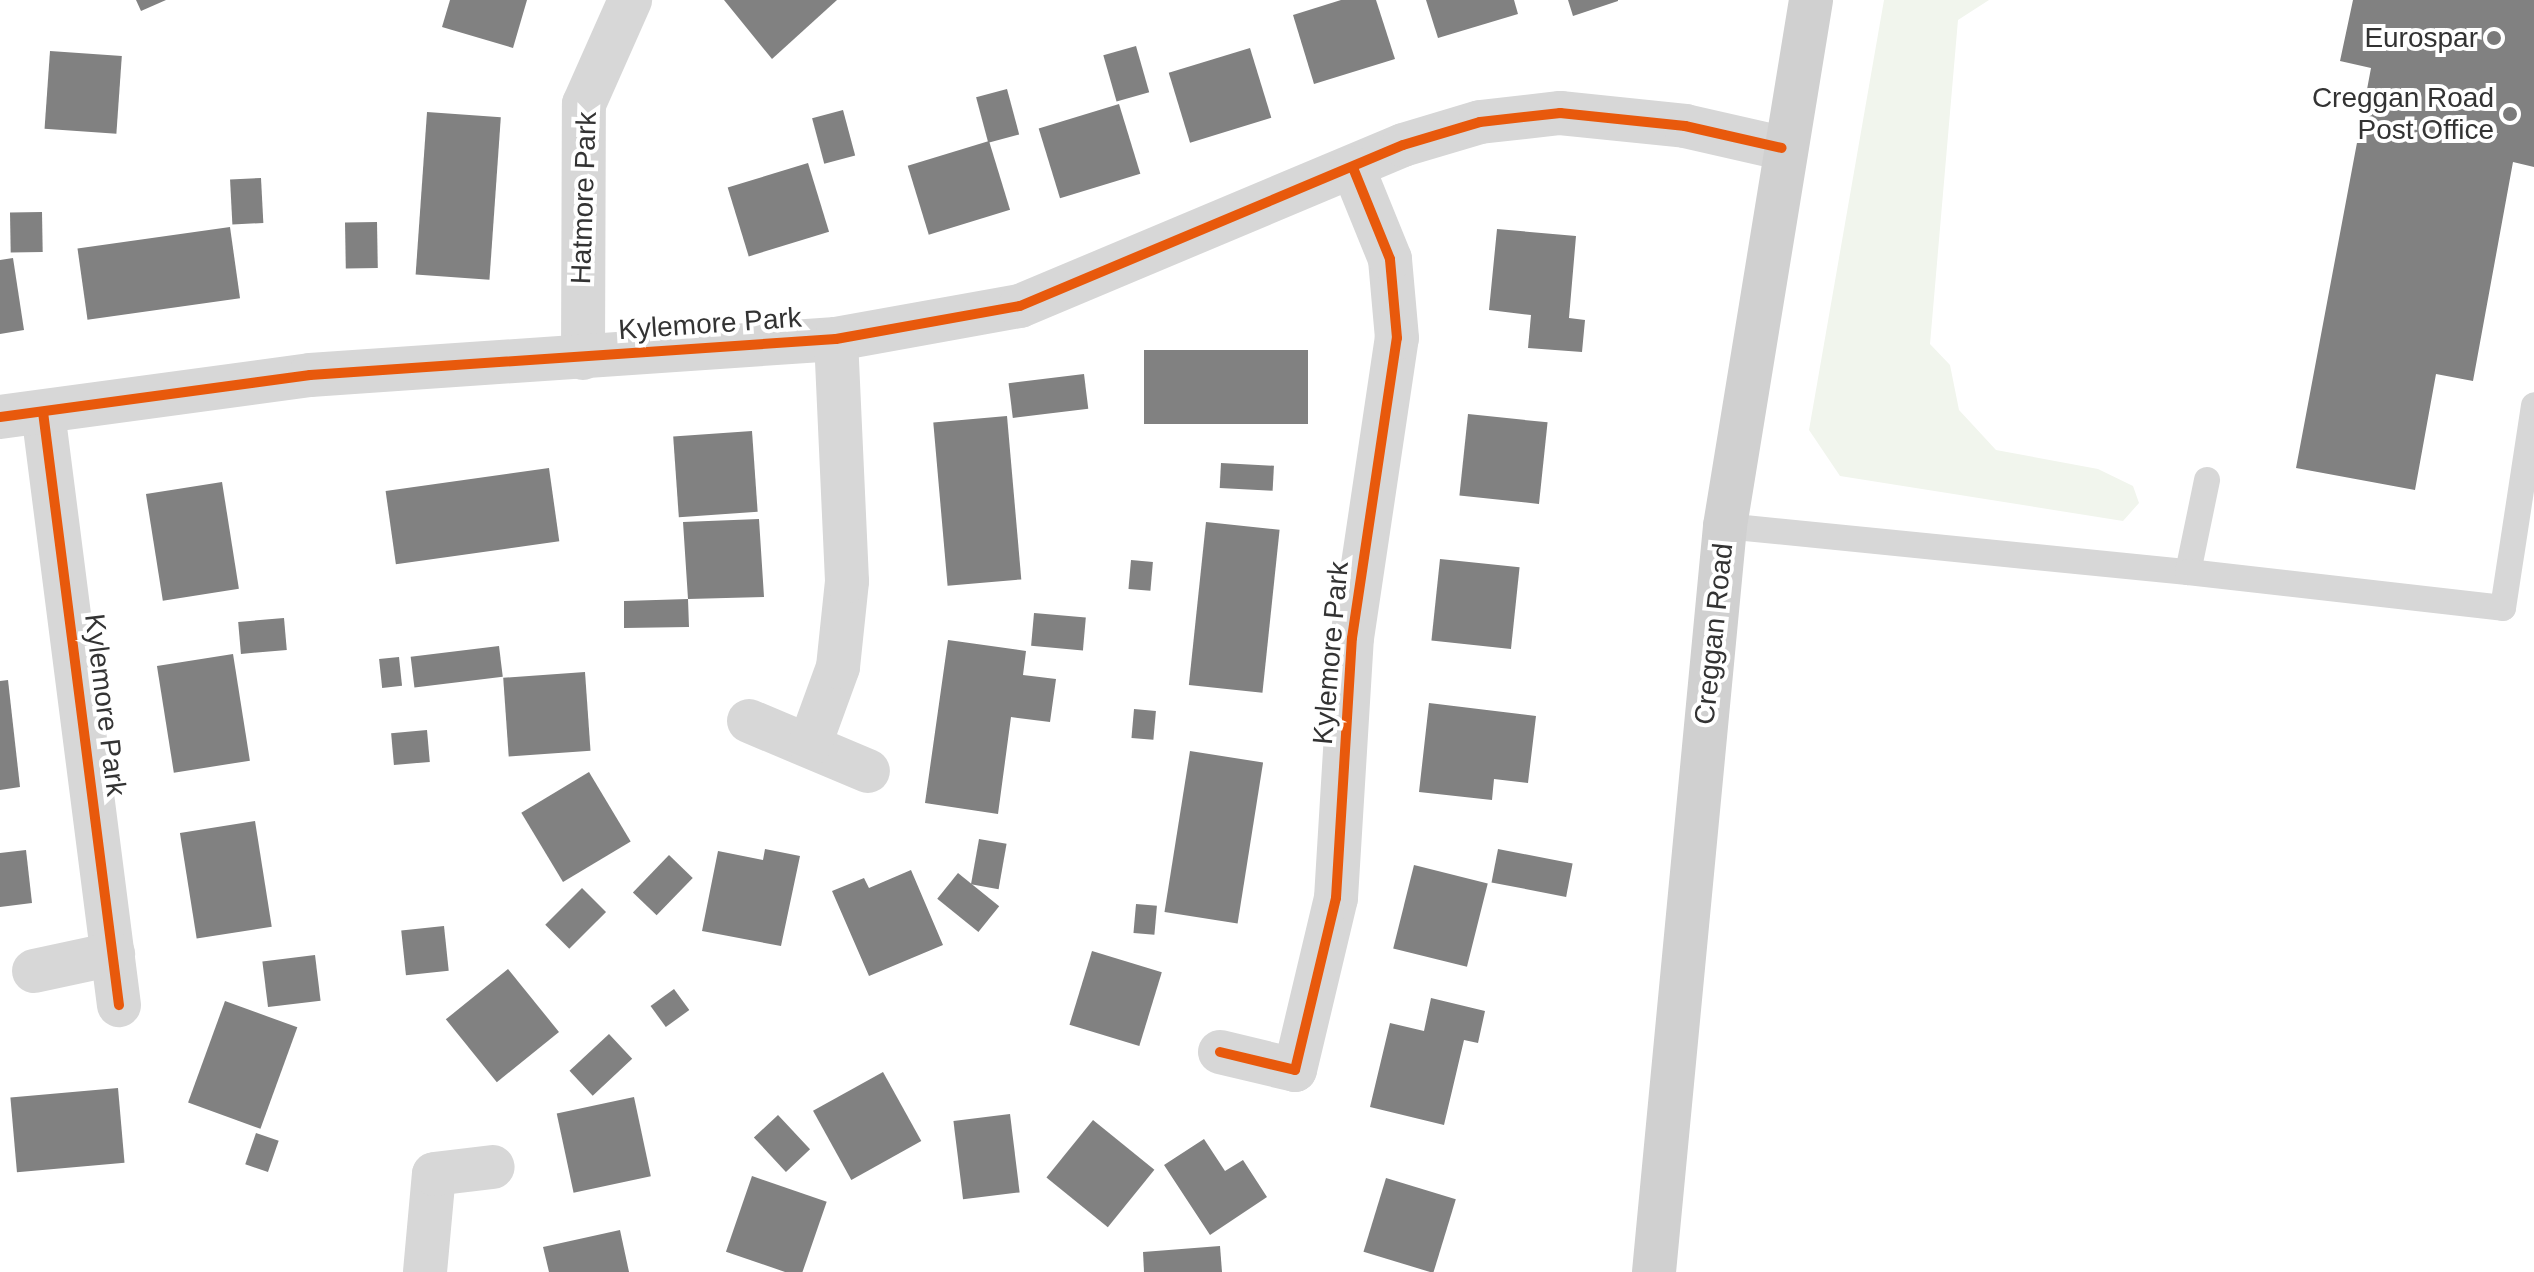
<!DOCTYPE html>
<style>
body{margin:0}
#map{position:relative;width:2534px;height:1272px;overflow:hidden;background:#fff;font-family:Helvetica,sans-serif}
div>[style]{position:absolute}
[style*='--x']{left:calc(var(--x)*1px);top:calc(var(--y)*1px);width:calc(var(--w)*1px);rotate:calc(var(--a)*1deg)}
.green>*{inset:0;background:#f1f5ed}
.building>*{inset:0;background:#818181;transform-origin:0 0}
.service>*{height:26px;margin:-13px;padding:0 13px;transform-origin:13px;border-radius:13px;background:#d7d7d7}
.minor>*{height:44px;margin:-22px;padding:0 22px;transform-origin:22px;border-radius:22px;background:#d7d7d7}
.secondary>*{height:44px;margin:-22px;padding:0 22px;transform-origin:22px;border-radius:22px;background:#d0d0d0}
.cycleway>*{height:10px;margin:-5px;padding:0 5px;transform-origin:5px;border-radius:5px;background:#e8590c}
.dots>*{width:22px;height:22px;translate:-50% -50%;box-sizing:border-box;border:4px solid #fff;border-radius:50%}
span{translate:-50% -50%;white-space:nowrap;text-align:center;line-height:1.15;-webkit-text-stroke:8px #fff;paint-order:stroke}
.poi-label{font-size:28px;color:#333}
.right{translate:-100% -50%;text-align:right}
.street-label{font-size:28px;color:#333}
</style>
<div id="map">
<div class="green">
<div style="clip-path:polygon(1884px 0,1989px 0,1958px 20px,1930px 344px,1950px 365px,1959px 410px,1996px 450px,2098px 469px,2133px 486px,2139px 503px,2123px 521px,1840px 476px,1809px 430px)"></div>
</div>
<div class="building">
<div style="clip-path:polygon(136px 0,166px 0,141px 11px)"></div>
<div style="clip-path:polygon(450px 0,527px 0,513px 48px,442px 27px)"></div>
<div style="clip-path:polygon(724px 0,837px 0,772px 59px)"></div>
<div style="clip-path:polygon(1341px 0,1376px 0,1395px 59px,1314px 84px,1293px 15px)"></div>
<div style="clip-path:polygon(1426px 0,1514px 0,1518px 14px,1438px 38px)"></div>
<div style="clip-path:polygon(1568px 0,1618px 0,1618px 1px,1573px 16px)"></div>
<div style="clip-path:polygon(2353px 0,2534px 0,2534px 167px,2513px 162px,2473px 381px,2436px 374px,2415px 490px,2296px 468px,2371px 68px,2340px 61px)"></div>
<div style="left:1136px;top:46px;width:48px;height:34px;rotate:74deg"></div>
<div style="left:1250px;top:48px;width:73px;height:85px;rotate:73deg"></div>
<div style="left:50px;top:51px;width:72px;height:78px;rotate:4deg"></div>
<div style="left:1007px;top:89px;width:47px;height:32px;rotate:75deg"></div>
<div style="left:1119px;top:104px;width:73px;height:84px;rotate:73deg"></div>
<div style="left:843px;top:110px;width:47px;height:32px;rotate:75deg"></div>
<div style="left:427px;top:112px;width:74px;height:163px;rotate:4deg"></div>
<div style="left:989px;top:141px;width:72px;height:85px;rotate:73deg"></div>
<div style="left:808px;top:163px;width:72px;height:84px;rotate:73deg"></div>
<div style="left:261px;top:178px;width:45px;height:31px;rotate:87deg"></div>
<div style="left:42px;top:212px;width:40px;height:32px;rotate:89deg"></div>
<div style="left:377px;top:222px;width:46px;height:32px;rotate:89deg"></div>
<div style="left:230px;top:227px;width:72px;height:154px;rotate:82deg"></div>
<div style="clip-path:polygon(1497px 229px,1576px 236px,1569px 318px,1585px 320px,1582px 352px,1528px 348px,1531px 315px,1489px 310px)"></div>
<div style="clip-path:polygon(13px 258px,24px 330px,0 334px,0 260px)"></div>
<div style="left:1144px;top:350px;width:164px;height:74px"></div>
<div style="left:1084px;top:374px;width:35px;height:76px;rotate:83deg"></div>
<div style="left:1468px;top:414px;width:80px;height:82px;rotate:6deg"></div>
<div style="left:1007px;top:416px;width:164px;height:74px;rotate:85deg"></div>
<div style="left:752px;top:431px;width:81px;height:79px;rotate:86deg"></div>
<div style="left:1221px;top:463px;width:53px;height:25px;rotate:3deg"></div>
<div style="left:549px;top:468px;width:74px;height:165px;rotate:82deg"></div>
<div style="left:222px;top:482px;width:108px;height:77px;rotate:81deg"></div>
<div style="clip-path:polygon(759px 519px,764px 597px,688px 599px,689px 627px,624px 628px,624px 601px,688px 599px,683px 522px)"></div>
<div style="left:1206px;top:522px;width:74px;height:164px;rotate:6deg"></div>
<div style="left:1440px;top:559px;width:80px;height:82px;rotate:6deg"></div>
<div style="left:1131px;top:560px;width:22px;height:29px;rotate:5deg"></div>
<div style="left:1034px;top:613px;width:52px;height:33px;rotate:5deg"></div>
<div style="left:284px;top:618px;width:32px;height:46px;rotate:85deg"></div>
<div style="clip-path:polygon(948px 640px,1026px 651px,1023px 675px,1056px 679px,1050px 722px,1011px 717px,998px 814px,925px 803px)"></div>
<div style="left:499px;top:646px;width:31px;height:89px;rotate:83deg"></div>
<div style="left:233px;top:654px;width:108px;height:77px;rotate:81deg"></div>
<div style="left:399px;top:657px;width:29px;height:20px;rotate:84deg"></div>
<div style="left:585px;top:672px;width:79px;height:82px;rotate:86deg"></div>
<div style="clip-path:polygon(8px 680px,20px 787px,0 790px,0 681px)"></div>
<div style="clip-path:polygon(1429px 703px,1536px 716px,1528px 783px,1494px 779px,1492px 800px,1419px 792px)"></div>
<div style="left:1134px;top:709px;width:22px;height:29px;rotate:5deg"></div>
<div style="left:427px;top:730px;width:32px;height:36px;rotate:85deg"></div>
<div style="left:1190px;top:751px;width:74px;height:163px;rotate:9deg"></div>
<div style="left:589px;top:772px;width:81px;height:79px;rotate:59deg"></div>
<div style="left:255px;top:821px;width:107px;height:76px;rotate:81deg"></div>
<div style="left:979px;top:839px;width:28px;height:46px;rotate:10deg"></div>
<div style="clip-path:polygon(765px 849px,800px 856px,781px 946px,702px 931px,718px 851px,763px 860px)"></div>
<div style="left:1498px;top:849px;width:76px;height:34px;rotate:11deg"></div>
<div style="clip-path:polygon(26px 850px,32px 903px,0 907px,0 853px)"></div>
<div style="left:669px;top:855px;width:33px;height:52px;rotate:44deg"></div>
<div style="left:1414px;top:865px;width:76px;height:86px;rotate:14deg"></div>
<div style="clip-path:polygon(911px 870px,943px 945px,869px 976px,832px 891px,864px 878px,869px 888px)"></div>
<div style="left:958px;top:873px;width:53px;height:33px;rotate:39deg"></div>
<div style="left:582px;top:888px;width:34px;height:52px;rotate:45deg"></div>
<div style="left:1136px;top:904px;width:21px;height:29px;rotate:5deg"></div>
<div style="left:444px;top:926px;width:45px;height:43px;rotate:84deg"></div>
<div style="left:1092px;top:951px;width:73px;height:77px;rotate:17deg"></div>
<div style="left:315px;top:955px;width:46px;height:53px;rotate:83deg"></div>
<div style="left:508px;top:969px;width:81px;height:80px;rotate:51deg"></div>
<div style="left:674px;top:989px;width:26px;height:29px;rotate:54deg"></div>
<div style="clip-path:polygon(1431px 998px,1485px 1011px,1478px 1043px,1464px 1040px,1444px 1125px,1370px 1107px,1390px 1023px,1424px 1031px)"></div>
<div style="left:225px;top:1001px;width:77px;height:108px;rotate:20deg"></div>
<div style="left:609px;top:1034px;width:34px;height:54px;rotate:47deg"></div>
<div style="left:883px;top:1072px;width:79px;height:80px;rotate:61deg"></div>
<div style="left:118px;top:1088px;width:75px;height:108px;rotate:85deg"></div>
<div style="left:634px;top:1097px;width:81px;height:79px;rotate:78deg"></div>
<div style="left:1010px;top:1114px;width:79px;height:57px;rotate:83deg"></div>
<div style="left:778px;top:1115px;width:47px;height:33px;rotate:47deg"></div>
<div style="left:1093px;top:1120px;width:79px;height:74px;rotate:39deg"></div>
<div style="left:256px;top:1133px;width:24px;height:33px;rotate:19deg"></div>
<div style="clip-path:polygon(1204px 1139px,1225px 1171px,1243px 1160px,1267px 1197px,1210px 1235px,1164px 1165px)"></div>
<div style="left:752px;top:1176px;width:79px;height:80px;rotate:19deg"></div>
<div style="left:1386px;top:1178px;width:73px;height:77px;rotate:17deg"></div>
<div style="clip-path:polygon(620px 1230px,629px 1272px,549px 1272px,543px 1247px)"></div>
<div style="clip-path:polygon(1220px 1246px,1222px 1272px,1144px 1272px,1143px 1252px)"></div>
</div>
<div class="service">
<div style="--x:1725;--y:526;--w:465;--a:5.7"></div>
<div style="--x:2188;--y:572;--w:94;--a:-78.3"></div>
<div style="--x:2188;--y:572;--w:317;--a:6.5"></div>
<div style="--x:2503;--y:608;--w:205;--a:-81.3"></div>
</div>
<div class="minor">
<div style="--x:583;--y:358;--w:254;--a:-89.8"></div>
<div style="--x:584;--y:104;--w:114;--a:-66.1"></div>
<div style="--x:43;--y:412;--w:598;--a:82.7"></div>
<div style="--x:0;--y:417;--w:313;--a:-7.7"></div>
<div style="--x:310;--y:375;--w:527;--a:-3.92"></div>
<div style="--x:836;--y:339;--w:187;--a:-10.2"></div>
<div style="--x:1020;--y:306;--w:415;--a:-22.8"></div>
<div style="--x:1403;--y:145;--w:80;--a:-16.6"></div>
<div style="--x:1480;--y:122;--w:81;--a:-6.4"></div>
<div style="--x:1560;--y:113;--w:126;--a:5.9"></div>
<div style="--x:1685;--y:126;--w:99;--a:12.8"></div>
<div style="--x:749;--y:721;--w:129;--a:22.8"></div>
<div style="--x:810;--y:744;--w:82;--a:-70"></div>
<div style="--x:838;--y:667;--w:86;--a:-84"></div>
<div style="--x:847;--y:581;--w:242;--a:-92.6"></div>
<div style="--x:34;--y:971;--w:81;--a:-12.1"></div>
<div style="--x:1220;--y:1052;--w:77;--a:13.5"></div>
<div style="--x:1295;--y:1070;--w:177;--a:-76.6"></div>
<div style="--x:1336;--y:898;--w:260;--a:-86.5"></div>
<div style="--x:1352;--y:638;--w:303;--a:-81.5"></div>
<div style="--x:1397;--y:338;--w:79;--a:-95.1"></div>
<div style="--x:1390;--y:259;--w:98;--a:-112.1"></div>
<div style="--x:425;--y:1272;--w:98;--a:-84.8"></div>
<div style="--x:434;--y:1174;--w:59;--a:-6.8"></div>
</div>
<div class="secondary">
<div style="--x:1654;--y:1272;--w:749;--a:-84.56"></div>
<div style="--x:1725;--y:526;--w:533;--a:-80.71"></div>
</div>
<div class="cycleway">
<div style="--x:43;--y:412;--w:598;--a:82.7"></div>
<div style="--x:0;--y:417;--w:313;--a:-7.7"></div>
<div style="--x:310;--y:375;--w:527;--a:-3.92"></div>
<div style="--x:836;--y:339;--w:187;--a:-10.2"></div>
<div style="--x:1020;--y:306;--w:415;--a:-22.8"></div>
<div style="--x:1403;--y:145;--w:80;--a:-16.6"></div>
<div style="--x:1480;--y:122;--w:81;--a:-6.4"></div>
<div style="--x:1560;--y:113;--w:126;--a:5.9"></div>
<div style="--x:1685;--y:126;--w:99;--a:12.8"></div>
<div style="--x:1220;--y:1052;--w:77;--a:13.5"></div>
<div style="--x:1295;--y:1070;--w:177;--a:-76.6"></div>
<div style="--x:1336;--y:898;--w:260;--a:-86.5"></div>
<div style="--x:1352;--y:638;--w:303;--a:-81.5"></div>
<div style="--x:1397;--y:338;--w:79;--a:-95.1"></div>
<div style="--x:1390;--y:259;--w:98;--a:-112.1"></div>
</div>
<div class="dots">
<div style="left:2494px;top:38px;background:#7a7a7a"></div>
<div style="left:2510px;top:114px;background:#7a7a7a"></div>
</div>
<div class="poi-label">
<span class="right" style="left:2478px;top:38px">Eurospar</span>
<span class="right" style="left:2494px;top:114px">Creggan Road<br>Post Office</span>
</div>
<div class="street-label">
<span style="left:584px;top:198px;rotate:-88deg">Hatmore Park</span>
<span style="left:710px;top:324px;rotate:-4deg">Kylemore Park</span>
<span style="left:1714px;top:634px;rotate:-84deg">Creggan Road</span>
<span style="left:1331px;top:653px;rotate:-85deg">Kylemore Park</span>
<span style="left:105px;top:705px;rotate:83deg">Kylemore Park</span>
</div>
</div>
